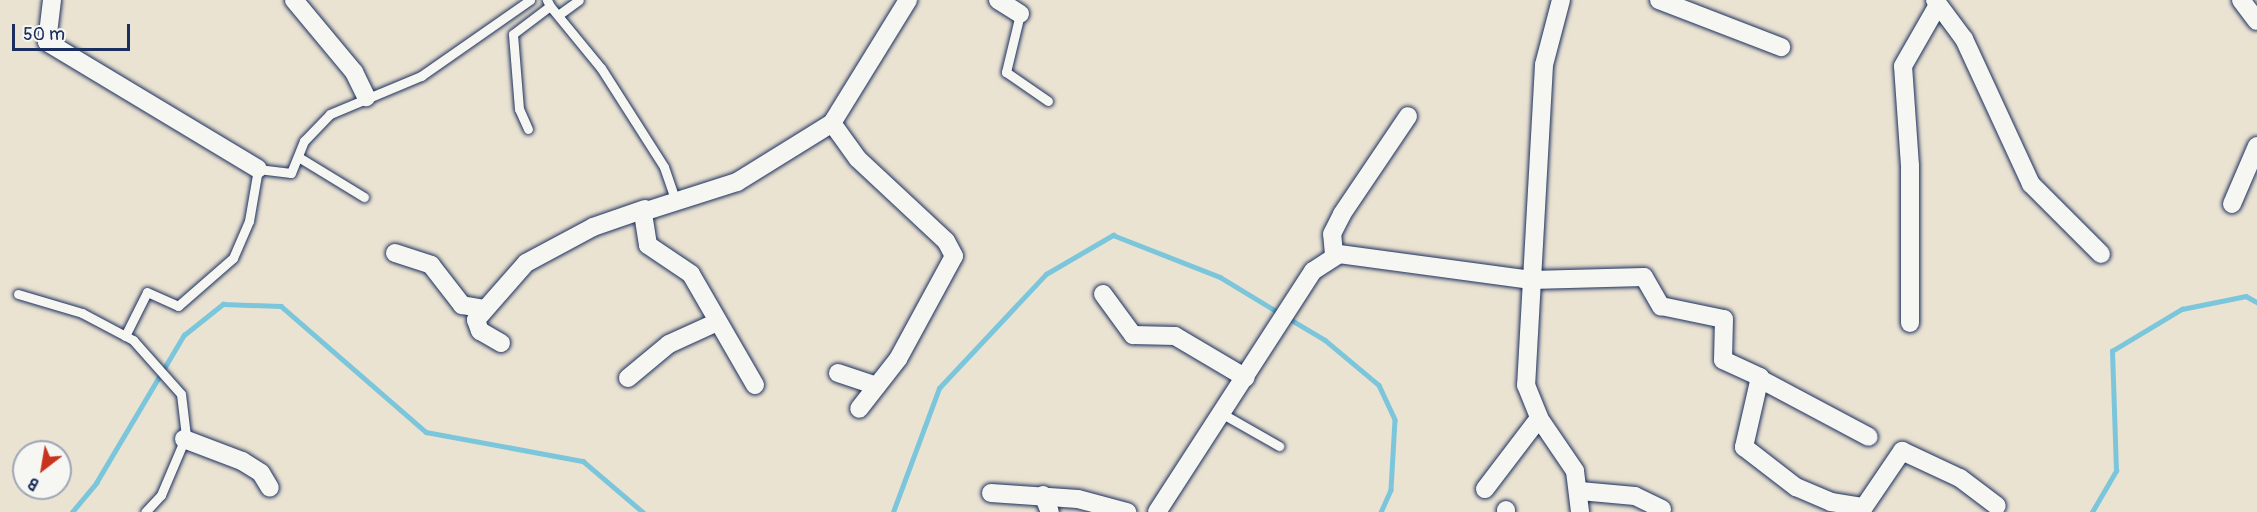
<!DOCTYPE html>
<style>
body{margin:0}
#map{position:relative;width:2257px;height:512px;overflow:hidden;background:#ebe3d2;font-family:Pangolin,sans-serif}
div>[style]{position:absolute}
[style*='--x']{left:calc(var(--x)*1px);top:calc(var(--y)*1px);width:calc(var(--w)*1px);rotate:calc(var(--a)*1deg)}
.stream>*{height:4.5px;margin:-2.25px;padding:0 2.25px;transform-origin:2.25px;border-radius:2.25px;background:#7cc6dc}
.roads{filter:drop-shadow(0 0 2px #1b2f5e) drop-shadow(0 0 2px #1b2f5e)}
.service>*{height:9px;margin:-4.5px;padding:0 4.5px;transform-origin:4.5px;border-radius:4.5px;background:#f6f6f2}
.minor>*{height:18px;margin:-9px;padding:0 9px;transform-origin:9px;border-radius:9px;background:#f6f6f2}
span{translate:-50% -50%;white-space:nowrap;text-align:center;line-height:1.15;-webkit-text-stroke:5px #f6f6f2;paint-order:stroke}
.north{position:absolute;left:12px;top:440px;width:60px;height:60px;box-sizing:border-box;background:#f6f6f2;border:2px solid #9ea6b7;border-radius:50%;rotate:211deg;font-size:16px;font-weight:700;line-height:24px;text-align:center;color:#1b2f5e}
.north::after{content:'';display:block;margin:auto;width:21px;height:27px;background:#c8321e;clip-path:polygon(50% 0,100% 100%,50% 72%,0 100%)}
.scale{position:absolute;left:12px;top:24px;width:118px;height:27px;box-sizing:border-box;border:3px solid #1b2f5e;border-top:0;padding-left:8px;font-size:18px;line-height:21px;white-space:nowrap;color:#1b2f5e;-webkit-text-stroke:4px #f6f6f2;paint-order:stroke}
</style>
<div id="map">
<div class="stream">
<div style="--x:1288;--y:318;--w:43;--a:30.7"></div>
<div style="--x:1325;--y:340;--w:70;--a:39.8"></div>
<div style="--x:1379;--y:385;--w:38;--a:65"></div>
<div style="--x:1395;--y:420;--w:70;--a:93.3"></div>
<div style="--x:1391;--y:490;--w:24;--a:114"></div>
<div style="--x:72;--y:512;--w:38;--a:-50"></div>
<div style="--x:96;--y:483;--w:172;--a:-59.3"></div>
<div style="--x:184;--y:335;--w:50;--a:-38.5"></div>
<div style="--x:223;--y:304;--w:58;--a:2"></div>
<div style="--x:281;--y:306;--w:192;--a:41"></div>
<div style="--x:426;--y:432;--w:160;--a:10.5"></div>
<div style="--x:583;--y:461;--w:79;--a:40.4"></div>
<div style="--x:893;--y:512;--w:132;--a:-69.6"></div>
<div style="--x:939;--y:388;--w:156;--a:-46.8"></div>
<div style="--x:1046;--y:274;--w:78;--a:-30.2"></div>
<div style="--x:1113;--y:235;--w:115;--a:21.4"></div>
<div style="--x:1220;--y:277;--w:71;--a:31.2"></div>
<div style="--x:2092;--y:512;--w:48;--a:-59.7"></div>
<div style="--x:2116;--y:471;--w:120;--a:-91.9"></div>
<div style="--x:2112;--y:351;--w:82;--a:-31"></div>
<div style="--x:2182;--y:309;--w:65;--a:-11.5"></div>
<div style="--x:2246;--y:296;--w:13;--a:29"></div>
</div>
<div class="roads">
<div class="service">
<div style="--x:550;--y:6;--w:80;--a:50.6"></div>
<div style="--x:601;--y:68;--w:117;--a:57.5"></div>
<div style="--x:664;--y:167;--w:34;--a:71"></div>
<div style="--x:561;--y:13;--w:22;--a:-36"></div>
<div style="--x:1020;--y:14;--w:60;--a:103.6"></div>
<div style="--x:1006;--y:72;--w:51;--a:34.6"></div>
<div style="--x:528;--y:129;--w:22;--a:-114"></div>
<div style="--x:519;--y:109;--w:75;--a:-94.6"></div>
<div style="--x:513;--y:34;--w:46;--a:-37.1"></div>
<div style="--x:550;--y:6;--w:7;--a:-117"></div>
<div style="--x:300;--y:158;--w:75;--a:31.4"></div>
<div style="--x:18;--y:294;--w:67;--a:16.5"></div>
<div style="--x:82;--y:313;--w:58;--a:27.9"></div>
<div style="--x:133;--y:340;--w:72;--a:48.4"></div>
<div style="--x:181;--y:394;--w:42;--a:83.2"></div>
<div style="--x:186;--y:436;--w:64;--a:113"></div>
<div style="--x:161;--y:495;--w:23;--a:133"></div>
<div style="--x:125;--y:336;--w:49;--a:-63.4"></div>
<div style="--x:147;--y:292;--w:34;--a:24"></div>
<div style="--x:178;--y:306;--w:73;--a:-41.1"></div>
<div style="--x:233;--y:258;--w:40;--a:-66.6"></div>
<div style="--x:249;--y:221;--w:53;--a:-80.2"></div>
<div style="--x:258;--y:169;--w:33;--a:7"></div>
<div style="--x:291;--y:173;--w:35;--a:-68"></div>
<div style="--x:304;--y:141;--w:37;--a:-46"></div>
<div style="--x:330;--y:114;--w:99;--a:-22.7"></div>
<div style="--x:421;--y:76;--w:133;--a:-34.9"></div>
<div style="--x:1221;--y:413;--w:67;--a:29.6"></div>
</div>
<div class="minor">
<div style="--x:52;--y:0;--w:42;--a:96.8"></div>
<div style="--x:47;--y:42;--w:246;--a:31"></div>
<div style="--x:294;--y:0;--w:94;--a:50.2"></div>
<div style="--x:354;--y:72;--w:28;--a:64"></div>
<div style="--x:998;--y:0;--w:26;--a:32"></div>
<div style="--x:1561;--y:0;--w:67;--a:104.7"></div>
<div style="--x:1544;--y:65;--w:321;--a:93.2"></div>
<div style="--x:1526;--y:385;--w:35;--a:68"></div>
<div style="--x:1539;--y:418;--w:64;--a:55.8"></div>
<div style="--x:1575;--y:471;--w:41;--a:83"></div>
<div style="--x:1659;--y:0;--w:131;--a:21.1"></div>
<div style="--x:1935;--y:0;--w:49;--a:53.4"></div>
<div style="--x:1964;--y:39;--w:160;--a:65.2"></div>
<div style="--x:2031;--y:184;--w:99;--a:45"></div>
<div style="--x:2241;--y:0;--w:26;--a:53"></div>
<div style="--x:832;--y:123;--w:44;--a:54.2"></div>
<div style="--x:858;--y:159;--w:120;--a:43"></div>
<div style="--x:946;--y:241;--w:17;--a:62"></div>
<div style="--x:954;--y:256;--w:117;--a:118.5"></div>
<div style="--x:898;--y:359;--w:63;--a:128"></div>
<div style="--x:2232;--y:204;--w:63;--a:-66.7"></div>
<div style="--x:395;--y:253;--w:38;--a:18"></div>
<div style="--x:431;--y:265;--w:51;--a:52.2"></div>
<div style="--x:462;--y:305;--w:22;--a:10"></div>
<div style="--x:1334;--y:255;--w:21;--a:-95"></div>
<div style="--x:1332;--y:234;--w:22;--a:-63"></div>
<div style="--x:1342;--y:214;--w:118;--a:-56"></div>
<div style="--x:1103;--y:294;--w:51;--a:53.8"></div>
<div style="--x:1133;--y:335;--w:42;--a:1.4"></div>
<div style="--x:1175;--y:336;--w:82;--a:30.6"></div>
<div style="--x:1910;--y:323;--w:157;--a:-90"></div>
<div style="--x:1910;--y:166;--w:100;--a:-94"></div>
<div style="--x:1903;--y:66;--w:70;--a:-60.2"></div>
<div style="--x:501;--y:343;--w:24;--a:-150"></div>
<div style="--x:480;--y:331;--w:12;--a:-110"></div>
<div style="--x:476;--y:320;--w:76;--a:-48.7"></div>
<div style="--x:526;--y:263;--w:76;--a:-28.2"></div>
<div style="--x:593;--y:227;--w:55;--a:-19.1"></div>
<div style="--x:838;--y:373;--w:41;--a:18.4"></div>
<div style="--x:628;--y:378;--w:53;--a:-39.7"></div>
<div style="--x:669;--y:344;--w:51;--a:-24.5"></div>
<div style="--x:1760;--y:379;--w:123;--a:28"></div>
<div style="--x:755;--y:385;--w:128;--a:-120"></div>
<div style="--x:691;--y:274;--w:52;--a:-146"></div>
<div style="--x:648;--y:245;--w:33;--a:-99"></div>
<div style="--x:643;--y:212;--w:99;--a:-17.7"></div>
<div style="--x:737;--y:182;--w:112;--a:-31.8"></div>
<div style="--x:832;--y:123;--w:145;--a:-58.3"></div>
<div style="--x:184;--y:439;--w:62;--a:20.8"></div>
<div style="--x:242;--y:461;--w:22;--a:32"></div>
<div style="--x:261;--y:473;--w:17;--a:59"></div>
<div style="--x:1485;--y:489;--w:89;--a:-52.7"></div>
<div style="--x:1580;--y:491;--w:55;--a:5.2"></div>
<div style="--x:1635;--y:496;--w:30;--a:26"></div>
<div style="--x:991;--y:493;--w:87;--a:3.9"></div>
<div style="--x:1078;--y:499;--w:51;--a:14.9"></div>
<div style="--x:1043;--y:495;--w:18;--a:68"></div>
<div style="--x:1157;--y:512;--w:287;--a:-57.1"></div>
<div style="--x:1313;--y:271;--w:31;--a:-33"></div>
<div style="--x:1339;--y:254;--w:194;--a:7.7"></div>
<div style="--x:1531;--y:280;--w:113;--a:-1.5"></div>
<div style="--x:1644;--y:277;--w:34;--a:60"></div>
<div style="--x:1661;--y:306;--w:64;--a:11.7"></div>
<div style="--x:1724;--y:319;--w:41;--a:91.4"></div>
<div style="--x:1723;--y:360;--w:41;--a:24.7"></div>
<div style="--x:1760;--y:377;--w:72;--a:102.9"></div>
<div style="--x:1744;--y:447;--w:66;--a:37.6"></div>
<div style="--x:1796;--y:487;--w:38;--a:23"></div>
<div style="--x:1831;--y:502;--w:33;--a:9"></div>
<div style="--x:1864;--y:507;--w:68;--a:-55.8"></div>
<div style="--x:1902;--y:451;--w:64;--a:25"></div>
<div style="--x:1960;--y:478;--w:46;--a:37.1"></div>
<div style="--x:1506;--y:512;--w:2;--a:-90"></div>
</div>
</div>
<div class="north">B</div>
<div class="scale">50 m</div>
</div>
